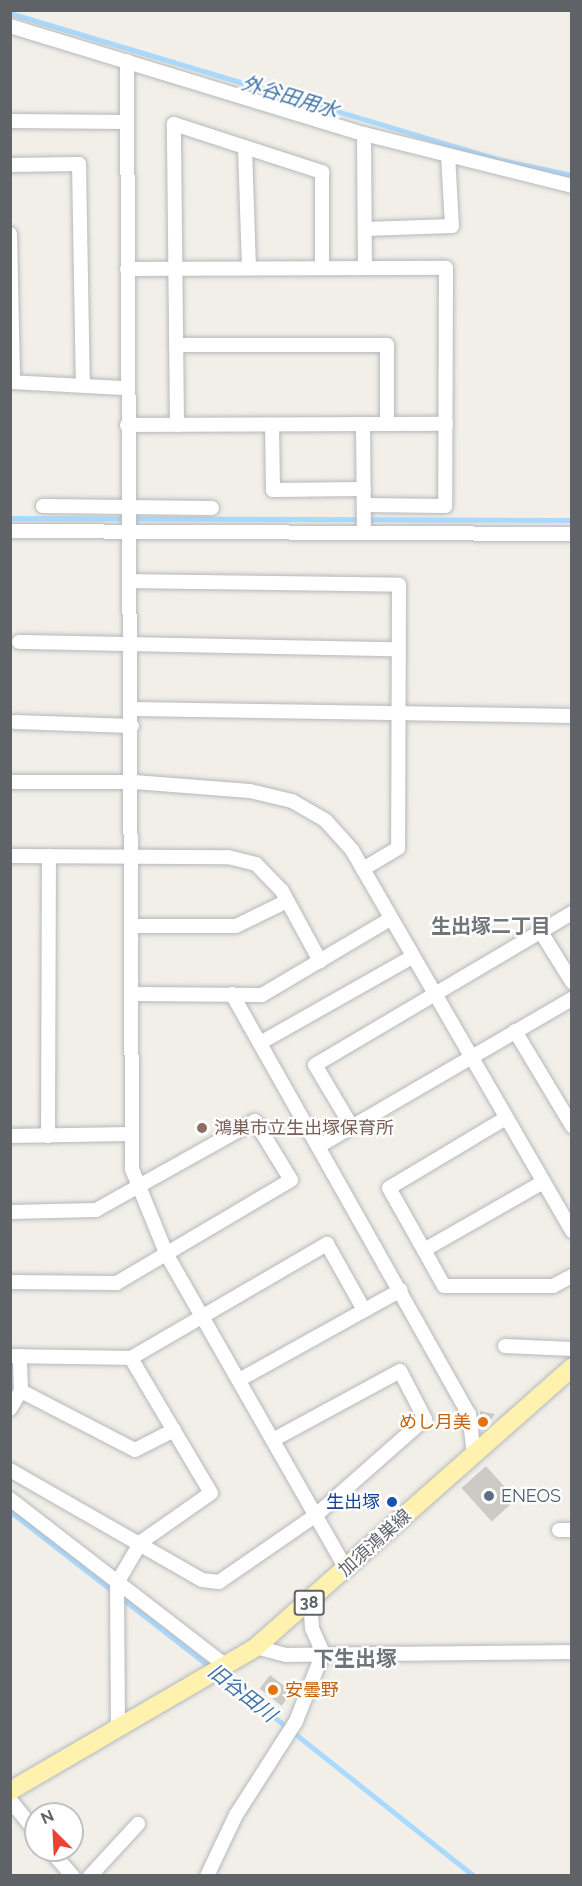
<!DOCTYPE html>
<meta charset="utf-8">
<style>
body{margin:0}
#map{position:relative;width:582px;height:1886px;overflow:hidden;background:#f1efe8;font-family:Raleway,"Noto Sans JP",sans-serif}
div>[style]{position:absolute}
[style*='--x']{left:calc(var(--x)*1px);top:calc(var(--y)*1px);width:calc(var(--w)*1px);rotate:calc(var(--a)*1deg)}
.stream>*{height:4.5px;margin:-2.25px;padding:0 2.25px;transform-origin:2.25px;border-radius:2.25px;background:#aadaff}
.building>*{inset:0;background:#cccac5;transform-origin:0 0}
.roads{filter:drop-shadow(0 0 2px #b5b8bc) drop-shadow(0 0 2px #b5b8bc)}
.minor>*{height:14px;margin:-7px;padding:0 7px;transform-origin:7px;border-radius:7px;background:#fff}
.major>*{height:18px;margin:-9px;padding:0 9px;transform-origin:9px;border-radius:9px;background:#fff2af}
.dots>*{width:16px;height:16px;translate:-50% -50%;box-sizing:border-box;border:3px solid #fff;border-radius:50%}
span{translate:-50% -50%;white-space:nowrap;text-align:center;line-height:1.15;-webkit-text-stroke:4.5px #fff;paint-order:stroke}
.shield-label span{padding:2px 4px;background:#fff;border:2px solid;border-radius:4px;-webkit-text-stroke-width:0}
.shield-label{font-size:16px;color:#5f6368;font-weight:700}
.education-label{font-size:18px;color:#785e54}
.left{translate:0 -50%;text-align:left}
.food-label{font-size:18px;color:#c56008}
.right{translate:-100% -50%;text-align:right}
.service-label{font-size:18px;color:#4e5e75}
.transit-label{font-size:18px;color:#164399}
.street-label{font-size:18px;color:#5f6368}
.water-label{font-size:20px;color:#4174aa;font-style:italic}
.neighbourhood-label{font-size:20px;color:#70757a;font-weight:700}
.quarter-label{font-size:21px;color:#70757a;font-weight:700}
.frame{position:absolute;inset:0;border:12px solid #5f6368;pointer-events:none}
.north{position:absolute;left:24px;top:1802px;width:60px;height:60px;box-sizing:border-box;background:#fff;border:2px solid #bfc1c3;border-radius:50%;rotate:336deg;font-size:16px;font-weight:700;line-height:24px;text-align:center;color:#5f6368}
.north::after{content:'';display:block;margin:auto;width:21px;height:27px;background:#ea4335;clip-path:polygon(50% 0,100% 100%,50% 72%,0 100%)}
</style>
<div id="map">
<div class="stream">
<div style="--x:10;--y:13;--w:513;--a:16.67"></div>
<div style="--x:501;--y:160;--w:73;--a:11.9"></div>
<div style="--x:10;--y:518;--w:562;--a:0.2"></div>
<div style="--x:10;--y:1511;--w:256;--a:37.9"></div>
<div style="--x:219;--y:1673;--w:326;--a:38.5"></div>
</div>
<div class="building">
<div style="clip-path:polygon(480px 1411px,495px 1414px,483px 1431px,480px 1430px)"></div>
<div style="left:486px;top:1466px;width:45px;height:33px;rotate:48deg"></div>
<div style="left:270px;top:1675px;width:28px;height:17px;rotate:38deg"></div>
</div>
<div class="roads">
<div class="minor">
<div style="--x:10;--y:26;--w:370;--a:17"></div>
<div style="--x:364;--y:134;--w:214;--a:14"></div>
<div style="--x:127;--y:61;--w:1108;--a:89.74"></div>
<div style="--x:132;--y:1169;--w:93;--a:67.9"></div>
<div style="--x:167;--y:1255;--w:361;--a:60.3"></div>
<div style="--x:10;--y:121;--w:117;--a:0.5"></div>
<div style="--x:364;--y:134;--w:133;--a:89.6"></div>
<div style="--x:245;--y:148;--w:120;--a:88.1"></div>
<div style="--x:10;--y:165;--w:69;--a:-0.8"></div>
<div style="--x:79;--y:164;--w:221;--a:89"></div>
<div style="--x:365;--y:229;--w:87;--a:-2"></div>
<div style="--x:452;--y:226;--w:71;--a:-93.2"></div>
<div style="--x:10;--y:234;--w:148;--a:88.8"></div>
<div style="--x:127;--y:269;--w:319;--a:-0.2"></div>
<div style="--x:446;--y:268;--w:238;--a:90.2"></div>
<div style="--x:445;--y:506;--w:81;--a:-179.3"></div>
<div style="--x:176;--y:345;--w:211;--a:0"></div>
<div style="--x:387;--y:345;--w:79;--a:90"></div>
<div style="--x:10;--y:382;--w:115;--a:3"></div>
<div style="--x:363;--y:424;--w:108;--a:89.5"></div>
<div style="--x:127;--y:425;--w:319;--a:-0.2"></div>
<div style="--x:177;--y:425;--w:301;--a:-90.6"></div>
<div style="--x:174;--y:124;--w:156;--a:18"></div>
<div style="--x:322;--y:172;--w:95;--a:90"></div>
<div style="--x:272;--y:425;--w:65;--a:89.1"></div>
<div style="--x:273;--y:490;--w:91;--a:-0.6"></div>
<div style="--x:43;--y:506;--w:169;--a:0.7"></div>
<div style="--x:10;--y:531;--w:562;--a:0.31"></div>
<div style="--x:129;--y:581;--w:270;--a:0.8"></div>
<div style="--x:399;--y:585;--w:263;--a:90.2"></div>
<div style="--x:398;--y:848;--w:41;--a:149"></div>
<div style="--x:19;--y:642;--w:380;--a:1.1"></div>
<div style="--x:132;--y:709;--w:440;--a:0.9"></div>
<div style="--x:15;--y:722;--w:117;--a:2"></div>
<div style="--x:10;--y:782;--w:124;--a:0"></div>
<div style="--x:134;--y:782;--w:116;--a:4.4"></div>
<div style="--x:250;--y:791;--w:43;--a:13.4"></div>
<div style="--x:292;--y:801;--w:39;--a:30"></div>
<div style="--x:326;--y:821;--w:39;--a:48"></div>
<div style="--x:352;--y:850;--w:440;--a:60"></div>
<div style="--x:10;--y:856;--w:218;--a:0.3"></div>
<div style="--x:228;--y:857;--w:29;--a:14"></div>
<div style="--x:256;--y:864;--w:37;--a:46"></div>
<div style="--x:282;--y:891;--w:80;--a:61.5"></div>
<div style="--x:132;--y:926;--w:104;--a:0"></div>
<div style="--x:236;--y:926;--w:57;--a:-26.1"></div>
<div style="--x:541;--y:932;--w:59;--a:58.2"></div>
<div style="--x:131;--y:994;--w:131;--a:0.4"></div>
<div style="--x:262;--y:995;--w:149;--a:-30.7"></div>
<div style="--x:232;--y:994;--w:482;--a:60.6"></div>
<div style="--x:469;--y:1414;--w:40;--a:82.9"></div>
<div style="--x:515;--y:1031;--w:111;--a:59"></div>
<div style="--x:260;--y:1043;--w:175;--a:-29.5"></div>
<div style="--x:506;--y:1118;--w:136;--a:149.1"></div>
<div style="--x:389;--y:1188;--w:71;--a:60.6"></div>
<div style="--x:424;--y:1250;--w:137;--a:-29.7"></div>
<div style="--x:352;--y:1127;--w:72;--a:-120.8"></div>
<div style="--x:315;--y:1065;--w:299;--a:-30.6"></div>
<div style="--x:10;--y:1136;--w:119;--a:-1"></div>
<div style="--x:48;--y:1136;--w:280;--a:-89.8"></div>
<div style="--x:319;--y:1146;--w:293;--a:-30.2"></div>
<div style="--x:10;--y:1212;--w:86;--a:-1.3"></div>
<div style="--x:96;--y:1210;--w:182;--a:-29.2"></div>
<div style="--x:255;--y:1121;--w:69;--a:58.6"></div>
<div style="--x:291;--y:1180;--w:202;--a:149.4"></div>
<div style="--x:117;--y:1283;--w:107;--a:-179.5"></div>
<div style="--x:424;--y:1250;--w:41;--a:60.9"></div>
<div style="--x:444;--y:1286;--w:109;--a:0"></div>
<div style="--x:553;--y:1286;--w:21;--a:-28"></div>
<div style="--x:505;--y:1346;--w:67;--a:2.6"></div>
<div style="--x:10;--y:1356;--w:121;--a:0.9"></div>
<div style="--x:131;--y:1358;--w:227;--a:-30.2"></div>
<div style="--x:327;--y:1244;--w:76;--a:60.7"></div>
<div style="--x:239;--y:1380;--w:185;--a:-29.1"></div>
<div style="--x:21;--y:1391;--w:128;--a:27.4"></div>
<div style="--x:135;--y:1450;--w:44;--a:-27.1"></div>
<div style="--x:10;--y:1409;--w:21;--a:-59"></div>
<div style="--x:21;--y:1391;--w:35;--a:-92"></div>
<div style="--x:10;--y:1470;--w:221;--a:29.8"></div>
<div style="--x:202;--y:1580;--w:17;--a:7"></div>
<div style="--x:219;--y:1582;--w:118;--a:-34.6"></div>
<div style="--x:316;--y:1515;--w:145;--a:-41.4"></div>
<div style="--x:425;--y:1419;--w:54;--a:-117.5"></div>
<div style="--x:400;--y:1371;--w:145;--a:151.5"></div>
<div style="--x:10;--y:1499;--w:274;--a:37.7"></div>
<div style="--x:559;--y:1530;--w:13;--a:0"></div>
<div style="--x:256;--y:1647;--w:31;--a:15"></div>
<div style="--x:286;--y:1655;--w:286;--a:-0.6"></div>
<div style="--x:118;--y:1729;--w:146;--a:-90.4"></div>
<div style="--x:117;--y:1583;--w:48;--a:-59.7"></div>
<div style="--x:141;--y:1542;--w:85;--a:-35"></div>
<div style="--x:211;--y:1493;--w:157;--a:-120.7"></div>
<div style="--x:10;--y:1800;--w:41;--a:50.9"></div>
<div style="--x:50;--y:1850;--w:35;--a:49"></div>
<div style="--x:90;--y:1876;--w:71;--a:-47.3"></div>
<div style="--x:207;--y:1876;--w:68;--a:-64.6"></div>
<div style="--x:236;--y:1815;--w:112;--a:-57.4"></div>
<div style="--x:296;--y:1721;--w:73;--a:-68.3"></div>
<div style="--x:323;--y:1653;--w:27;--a:-114"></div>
<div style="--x:312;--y:1628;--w:26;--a:-94"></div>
</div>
<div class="major">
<div style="--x:10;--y:1791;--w:285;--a:-30.3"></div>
<div style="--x:256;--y:1647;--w:422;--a:-41.5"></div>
</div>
</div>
<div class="dots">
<div style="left:202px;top:1128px;background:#8d6e63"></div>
<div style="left:483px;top:1422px;background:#e8710a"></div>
<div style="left:489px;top:1496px;background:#5c6f8a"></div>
<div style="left:392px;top:1502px;background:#1a4fb4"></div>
<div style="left:273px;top:1690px;background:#e8710a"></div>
</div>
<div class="shield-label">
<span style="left:309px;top:1603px">38</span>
</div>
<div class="education-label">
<span class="left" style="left:214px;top:1128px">鴻巣市立生出塚保育所</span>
</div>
<div class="food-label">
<span class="right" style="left:471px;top:1422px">めし月美</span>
<span class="left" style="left:285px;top:1690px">安曇野</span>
</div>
<div class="service-label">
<span class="left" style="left:501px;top:1496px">ENEOS</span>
</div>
<div class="transit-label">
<span class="right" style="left:380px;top:1502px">生出塚</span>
</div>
<div class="street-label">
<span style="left:375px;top:1543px;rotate:-42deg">加須鴻巣線</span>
</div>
<div class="water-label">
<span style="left:290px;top:97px;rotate:17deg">外谷田用水</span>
<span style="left:242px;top:1693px;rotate:38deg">旧谷田川</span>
</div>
<div class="neighbourhood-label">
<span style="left:491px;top:926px">生出塚二丁目</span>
</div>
<div class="quarter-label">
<span style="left:355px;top:1659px">下生出塚</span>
</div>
<div class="frame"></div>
<div class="north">N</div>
</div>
